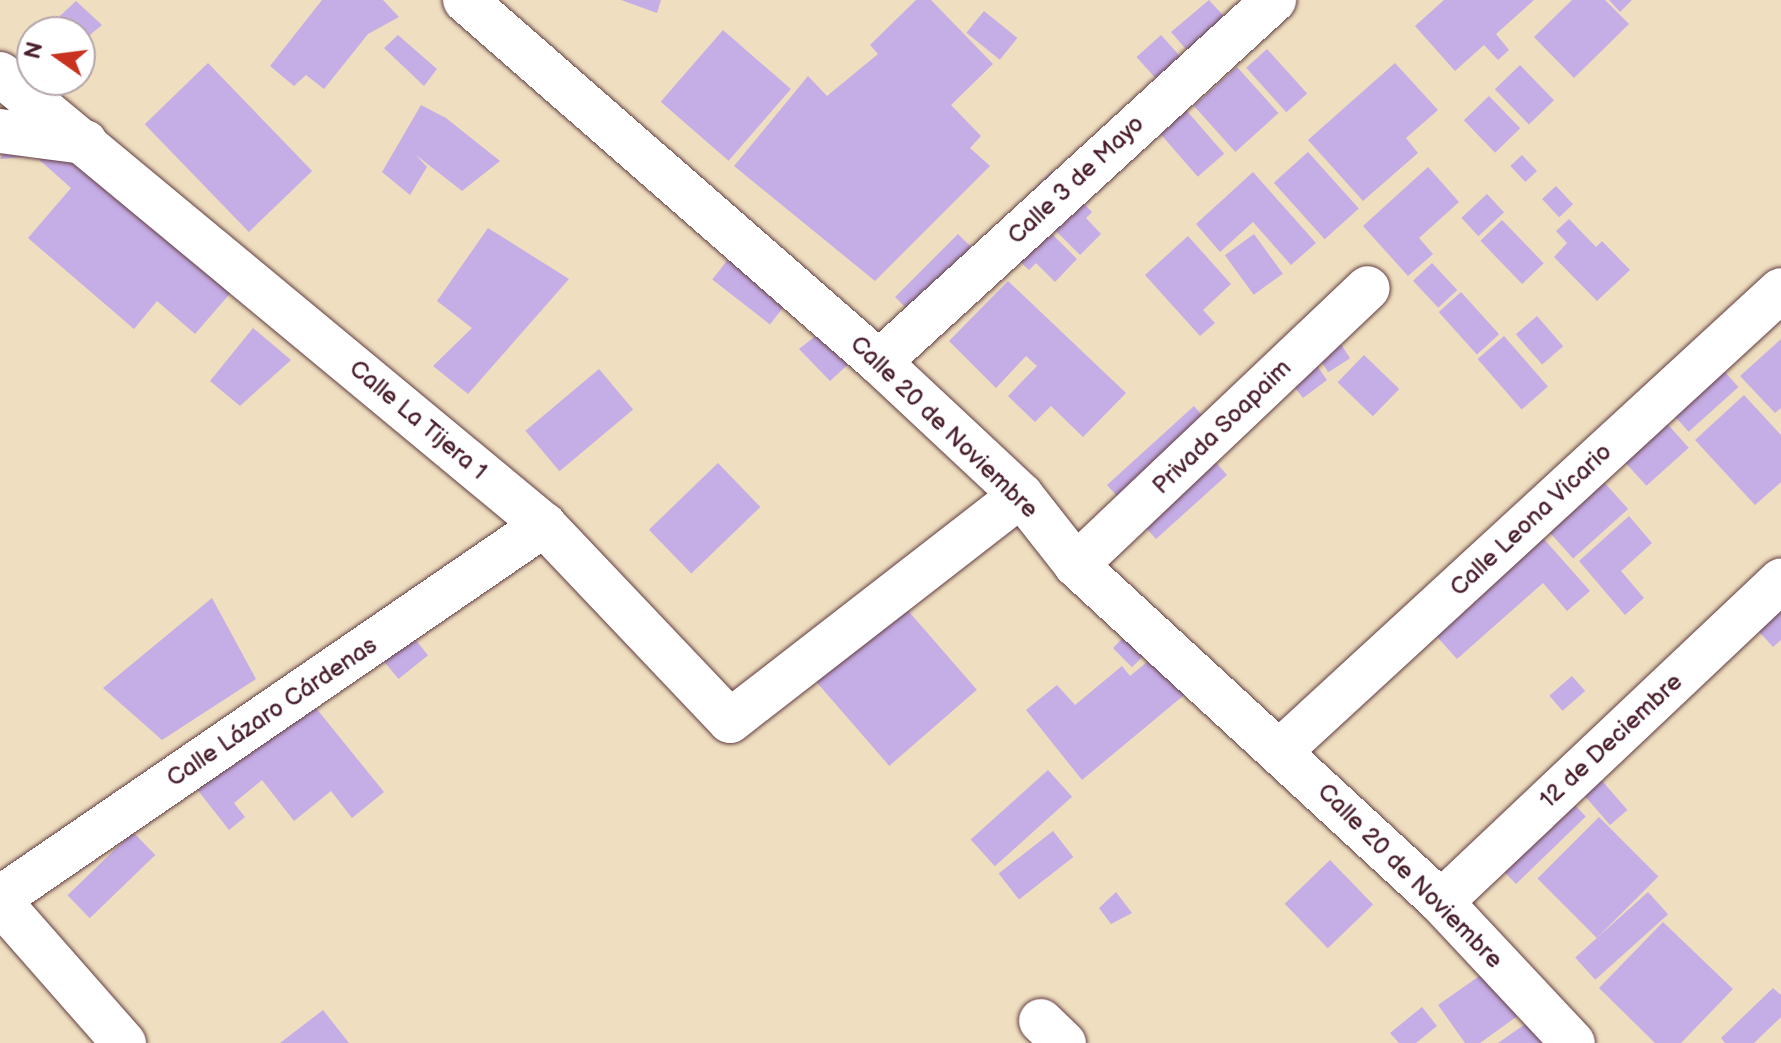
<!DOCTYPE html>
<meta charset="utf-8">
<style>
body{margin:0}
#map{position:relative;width:1781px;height:1043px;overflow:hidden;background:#efdfc0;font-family:"Balsamiq Sans",sans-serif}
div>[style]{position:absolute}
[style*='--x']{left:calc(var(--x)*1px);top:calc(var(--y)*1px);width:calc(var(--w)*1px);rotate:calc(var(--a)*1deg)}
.building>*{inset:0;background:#c5ade6;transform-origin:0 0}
.roads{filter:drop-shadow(0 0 2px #633c41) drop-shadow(0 0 2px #633c41)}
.street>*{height:44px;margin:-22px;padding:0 22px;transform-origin:22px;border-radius:22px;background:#fff}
span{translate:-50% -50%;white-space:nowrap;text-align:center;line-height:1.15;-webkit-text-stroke:7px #fff;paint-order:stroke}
.street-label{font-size:24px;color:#4a1f2b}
.north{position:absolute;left:16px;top:16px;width:80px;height:80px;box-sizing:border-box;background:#fff;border:2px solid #b7a5aa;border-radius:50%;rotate:284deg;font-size:22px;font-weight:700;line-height:32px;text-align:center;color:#4a1f2b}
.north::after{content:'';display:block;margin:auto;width:28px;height:36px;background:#c8321e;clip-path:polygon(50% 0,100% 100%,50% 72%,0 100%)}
</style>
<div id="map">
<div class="building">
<div style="clip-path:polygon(322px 0,383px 0,399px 17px,368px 34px,324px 89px,306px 75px,294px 86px,270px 66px)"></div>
<div style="clip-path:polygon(621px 0,661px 0,657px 13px)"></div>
<div style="clip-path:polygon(916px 0,931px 0,993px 64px,951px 105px,981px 136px,970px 148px,990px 166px,875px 281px,734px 166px,808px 76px,827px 96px,878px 54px,870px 45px)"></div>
<div style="clip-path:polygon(1209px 0,1232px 25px,1205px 71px,1171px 32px)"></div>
<div style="clip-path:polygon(1444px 0,1534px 0,1496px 34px,1509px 50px,1498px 60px,1484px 45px,1455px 71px,1415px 26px)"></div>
<div style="clip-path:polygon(1572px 0,1605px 0,1629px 24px,1574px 78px,1534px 37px)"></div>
<div style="clip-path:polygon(1609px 0,1632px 0,1620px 12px)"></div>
<div style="clip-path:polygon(76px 1px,102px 25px,80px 43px,80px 32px,47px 28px)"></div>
<div style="left:984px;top:11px;width:43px;height:28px;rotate:39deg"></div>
<div style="left:723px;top:30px;width:90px;height:95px;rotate:41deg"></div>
<div style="clip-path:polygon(398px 35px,437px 69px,424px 86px,384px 48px)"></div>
<div style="left:1161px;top:35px;width:48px;height:33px;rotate:48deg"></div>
<div style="left:1267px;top:49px;width:60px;height:28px;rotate:48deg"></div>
<div style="left:208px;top:63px;width:150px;height:88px;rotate:46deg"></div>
<div style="clip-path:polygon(1395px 63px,1438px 110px,1406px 138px,1418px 153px,1363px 201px,1308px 140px)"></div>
<div style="left:1520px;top:65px;width:49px;height:35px;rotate:46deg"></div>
<div style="left:1237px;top:67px;width:62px;height:58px;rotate:48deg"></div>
<div style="left:1173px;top:95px;width:78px;height:35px;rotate:49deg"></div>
<div style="left:1489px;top:96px;width:45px;height:35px;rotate:46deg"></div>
<div style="clip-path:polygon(27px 99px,240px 282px,195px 334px,157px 301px,134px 329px,28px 238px,71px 188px,35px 156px,0 159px)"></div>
<div style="clip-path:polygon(421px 105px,446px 118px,500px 161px,462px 191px,416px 155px,427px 167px,410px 195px,382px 172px)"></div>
<div style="left:1308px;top:152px;width:76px;height:46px;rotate:48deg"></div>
<div style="left:1522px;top:155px;width:22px;height:16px;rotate:47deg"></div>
<div style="clip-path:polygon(1428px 167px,1459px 202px,1419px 238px,1433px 254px,1408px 276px,1363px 226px)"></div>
<div style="clip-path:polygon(1052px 171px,1092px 212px,1086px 218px,1101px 234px,1080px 255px,1024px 199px)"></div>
<div style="clip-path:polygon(1253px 172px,1316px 243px,1291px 265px,1253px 222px,1220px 252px,1196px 224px)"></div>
<div style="left:1556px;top:186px;width:25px;height:19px;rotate:47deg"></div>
<div style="left:1487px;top:194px;width:25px;height:35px;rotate:47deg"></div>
<div style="clip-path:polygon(1569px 219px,1596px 247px,1602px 241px,1630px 270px,1597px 301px,1554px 257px,1567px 243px,1556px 231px)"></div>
<div style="left:1502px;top:220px;width:60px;height:30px;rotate:46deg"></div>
<div style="clip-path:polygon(488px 228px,569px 279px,468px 394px,433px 366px,472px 328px,437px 301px)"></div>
<div style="clip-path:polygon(1047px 229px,1077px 259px,1055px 282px,1036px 263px,1029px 270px,1017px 259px)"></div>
<div style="left:958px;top:234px;width:59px;height:89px;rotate:45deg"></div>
<div style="left:1254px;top:234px;width:49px;height:36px;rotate:54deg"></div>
<div style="clip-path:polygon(1188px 236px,1231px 284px,1203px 310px,1215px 323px,1200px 336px,1145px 275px)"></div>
<div style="left:740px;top:244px;width:73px;height:45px;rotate:38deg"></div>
<div style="left:1432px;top:263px;width:37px;height:26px;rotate:47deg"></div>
<div style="clip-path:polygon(1008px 281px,1126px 393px,1083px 437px,1051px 406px,1035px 422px,1008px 396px,1037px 366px,1026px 356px,996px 388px,949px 341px)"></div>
<div style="left:1461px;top:292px;width:57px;height:30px;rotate:48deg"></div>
<div style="clip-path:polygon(847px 311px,876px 339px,830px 381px,799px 349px)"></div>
<div style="left:1537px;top:316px;width:40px;height:28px;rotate:49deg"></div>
<div style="clip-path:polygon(253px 328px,291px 360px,240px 406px,210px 381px)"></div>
<div style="left:1504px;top:336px;width:67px;height:35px;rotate:49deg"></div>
<div style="clip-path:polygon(1297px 338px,1327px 380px,1303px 398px,1286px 376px)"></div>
<div style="left:1337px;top:338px;width:24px;height:26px;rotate:57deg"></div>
<div style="clip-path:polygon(1781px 339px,1781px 408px,1775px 413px,1740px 376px)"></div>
<div style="left:1707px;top:352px;width:47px;height:67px;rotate:48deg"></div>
<div style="left:1364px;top:355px;width:49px;height:38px;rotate:44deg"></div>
<div style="left:599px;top:369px;width:53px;height:96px;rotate:50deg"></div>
<div style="clip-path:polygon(1744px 395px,1781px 435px,1781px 482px,1755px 505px,1695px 440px)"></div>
<div style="clip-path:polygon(1194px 406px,1213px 428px,1197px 441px,1227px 475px,1156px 539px,1107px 485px)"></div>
<div style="left:1662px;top:418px;width:40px;height:57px;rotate:48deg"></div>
<div style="left:718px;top:463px;width:61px;height:96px;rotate:46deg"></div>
<div style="left:1594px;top:471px;width:51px;height:74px;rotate:48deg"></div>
<div style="clip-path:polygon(1629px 516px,1652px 543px,1621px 571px,1644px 598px,1625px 615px,1579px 561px)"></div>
<div style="clip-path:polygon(1528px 521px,1590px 591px,1567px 611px,1543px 583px,1457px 659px,1420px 618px)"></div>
<div style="clip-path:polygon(1781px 561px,1781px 640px,1773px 647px,1734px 604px)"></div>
<div style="clip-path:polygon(212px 598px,256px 679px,162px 740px,103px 688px)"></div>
<div style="left:904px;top:606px;width:111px;height:116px;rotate:49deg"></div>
<div style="left:1149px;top:612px;width:27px;height:51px;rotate:45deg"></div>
<div style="left:406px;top:628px;width:35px;height:38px;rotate:51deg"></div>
<div style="clip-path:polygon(1176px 638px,1207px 676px,1082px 780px,1026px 710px,1057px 685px,1075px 705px,1122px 666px,1130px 676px)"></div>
<div style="left:1572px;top:676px;width:20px;height:30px;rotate:49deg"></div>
<div style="clip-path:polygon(307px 697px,384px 792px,352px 818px,331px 791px,294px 821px,262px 780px,234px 803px,245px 817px,229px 830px,196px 788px)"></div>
<div style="left:1590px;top:767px;width:57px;height:23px;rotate:49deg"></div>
<div style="left:1048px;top:770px;width:36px;height:104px;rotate:48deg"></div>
<div style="left:1565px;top:795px;width:30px;height:97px;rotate:46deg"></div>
<div style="left:1599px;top:817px;width:84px;height:87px;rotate:45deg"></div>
<div style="left:1053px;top:831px;width:33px;height:69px;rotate:52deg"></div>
<div style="left:133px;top:832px;width:32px;height:91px;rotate:46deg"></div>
<div style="left:1330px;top:860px;width:62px;height:63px;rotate:46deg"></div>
<div style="clip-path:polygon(1116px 892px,1132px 913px,1111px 924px,1099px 908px)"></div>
<div style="left:1648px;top:892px;width:30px;height:98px;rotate:48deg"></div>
<div style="clip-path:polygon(1663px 922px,1733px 989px,1681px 1043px,1655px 1043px,1599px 988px)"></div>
<div style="clip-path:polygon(1505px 958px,1537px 1002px,1480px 1043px,1465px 1043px,1438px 1005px)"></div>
<div style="clip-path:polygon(1773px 988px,1781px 995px,1781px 1017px,1754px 1043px,1725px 1043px,1721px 1038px)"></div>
<div style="clip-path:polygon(1422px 1007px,1437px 1026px,1416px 1043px,1399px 1043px,1390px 1033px)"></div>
<div style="clip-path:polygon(1550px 1007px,1552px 1043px,1498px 1043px)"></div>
<div style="clip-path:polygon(323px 1010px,349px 1043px,280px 1043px)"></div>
</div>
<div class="roads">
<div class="street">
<div style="--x:465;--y:0;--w:550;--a:41.17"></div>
<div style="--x:879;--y:362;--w:195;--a:43.1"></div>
<div style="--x:1021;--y:495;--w:89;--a:51.8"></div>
<div style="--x:1076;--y:565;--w:497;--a:42.7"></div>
<div style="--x:1441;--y:902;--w:193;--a:46.9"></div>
<div style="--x:0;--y:74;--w:707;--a:39.66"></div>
<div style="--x:544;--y:525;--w:270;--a:46.5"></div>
<div style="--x:730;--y:721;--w:368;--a:-37.8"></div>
<div style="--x:0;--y:131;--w:86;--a:7.4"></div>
<div style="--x:879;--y:362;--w:536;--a:-42.5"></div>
<div style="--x:1076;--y:565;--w:402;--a:-43.5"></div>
<div style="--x:1281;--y:750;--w:679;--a:-42.61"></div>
<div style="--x:0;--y:898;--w:660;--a:-34.44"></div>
<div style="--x:0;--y:902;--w:188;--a:48.7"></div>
<div style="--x:1441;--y:902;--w:468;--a:-43.4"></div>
<div style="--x:1041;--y:1021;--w:32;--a:44"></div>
</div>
</div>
<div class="street-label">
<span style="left:1076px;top:180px;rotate:-43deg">Calle 3 de Mayo</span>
<span style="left:418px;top:420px;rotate:40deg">Calle La Tijera 1</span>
<span style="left:944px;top:427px;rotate:44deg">Calle 20 de Noviembre</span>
<span style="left:1222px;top:427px;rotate:-44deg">Privada Soapaim</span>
<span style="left:1531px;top:520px;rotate:-43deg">Calle Leona Vicario</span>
<span style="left:272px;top:712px;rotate:-34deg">Calle Lázaro Cárdenas</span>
<span style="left:1611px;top:741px;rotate:-43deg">12 de Deciembre</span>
<span style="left:1410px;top:876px;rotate:45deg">Calle 20 de Noviembre</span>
</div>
<div class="north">N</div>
</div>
